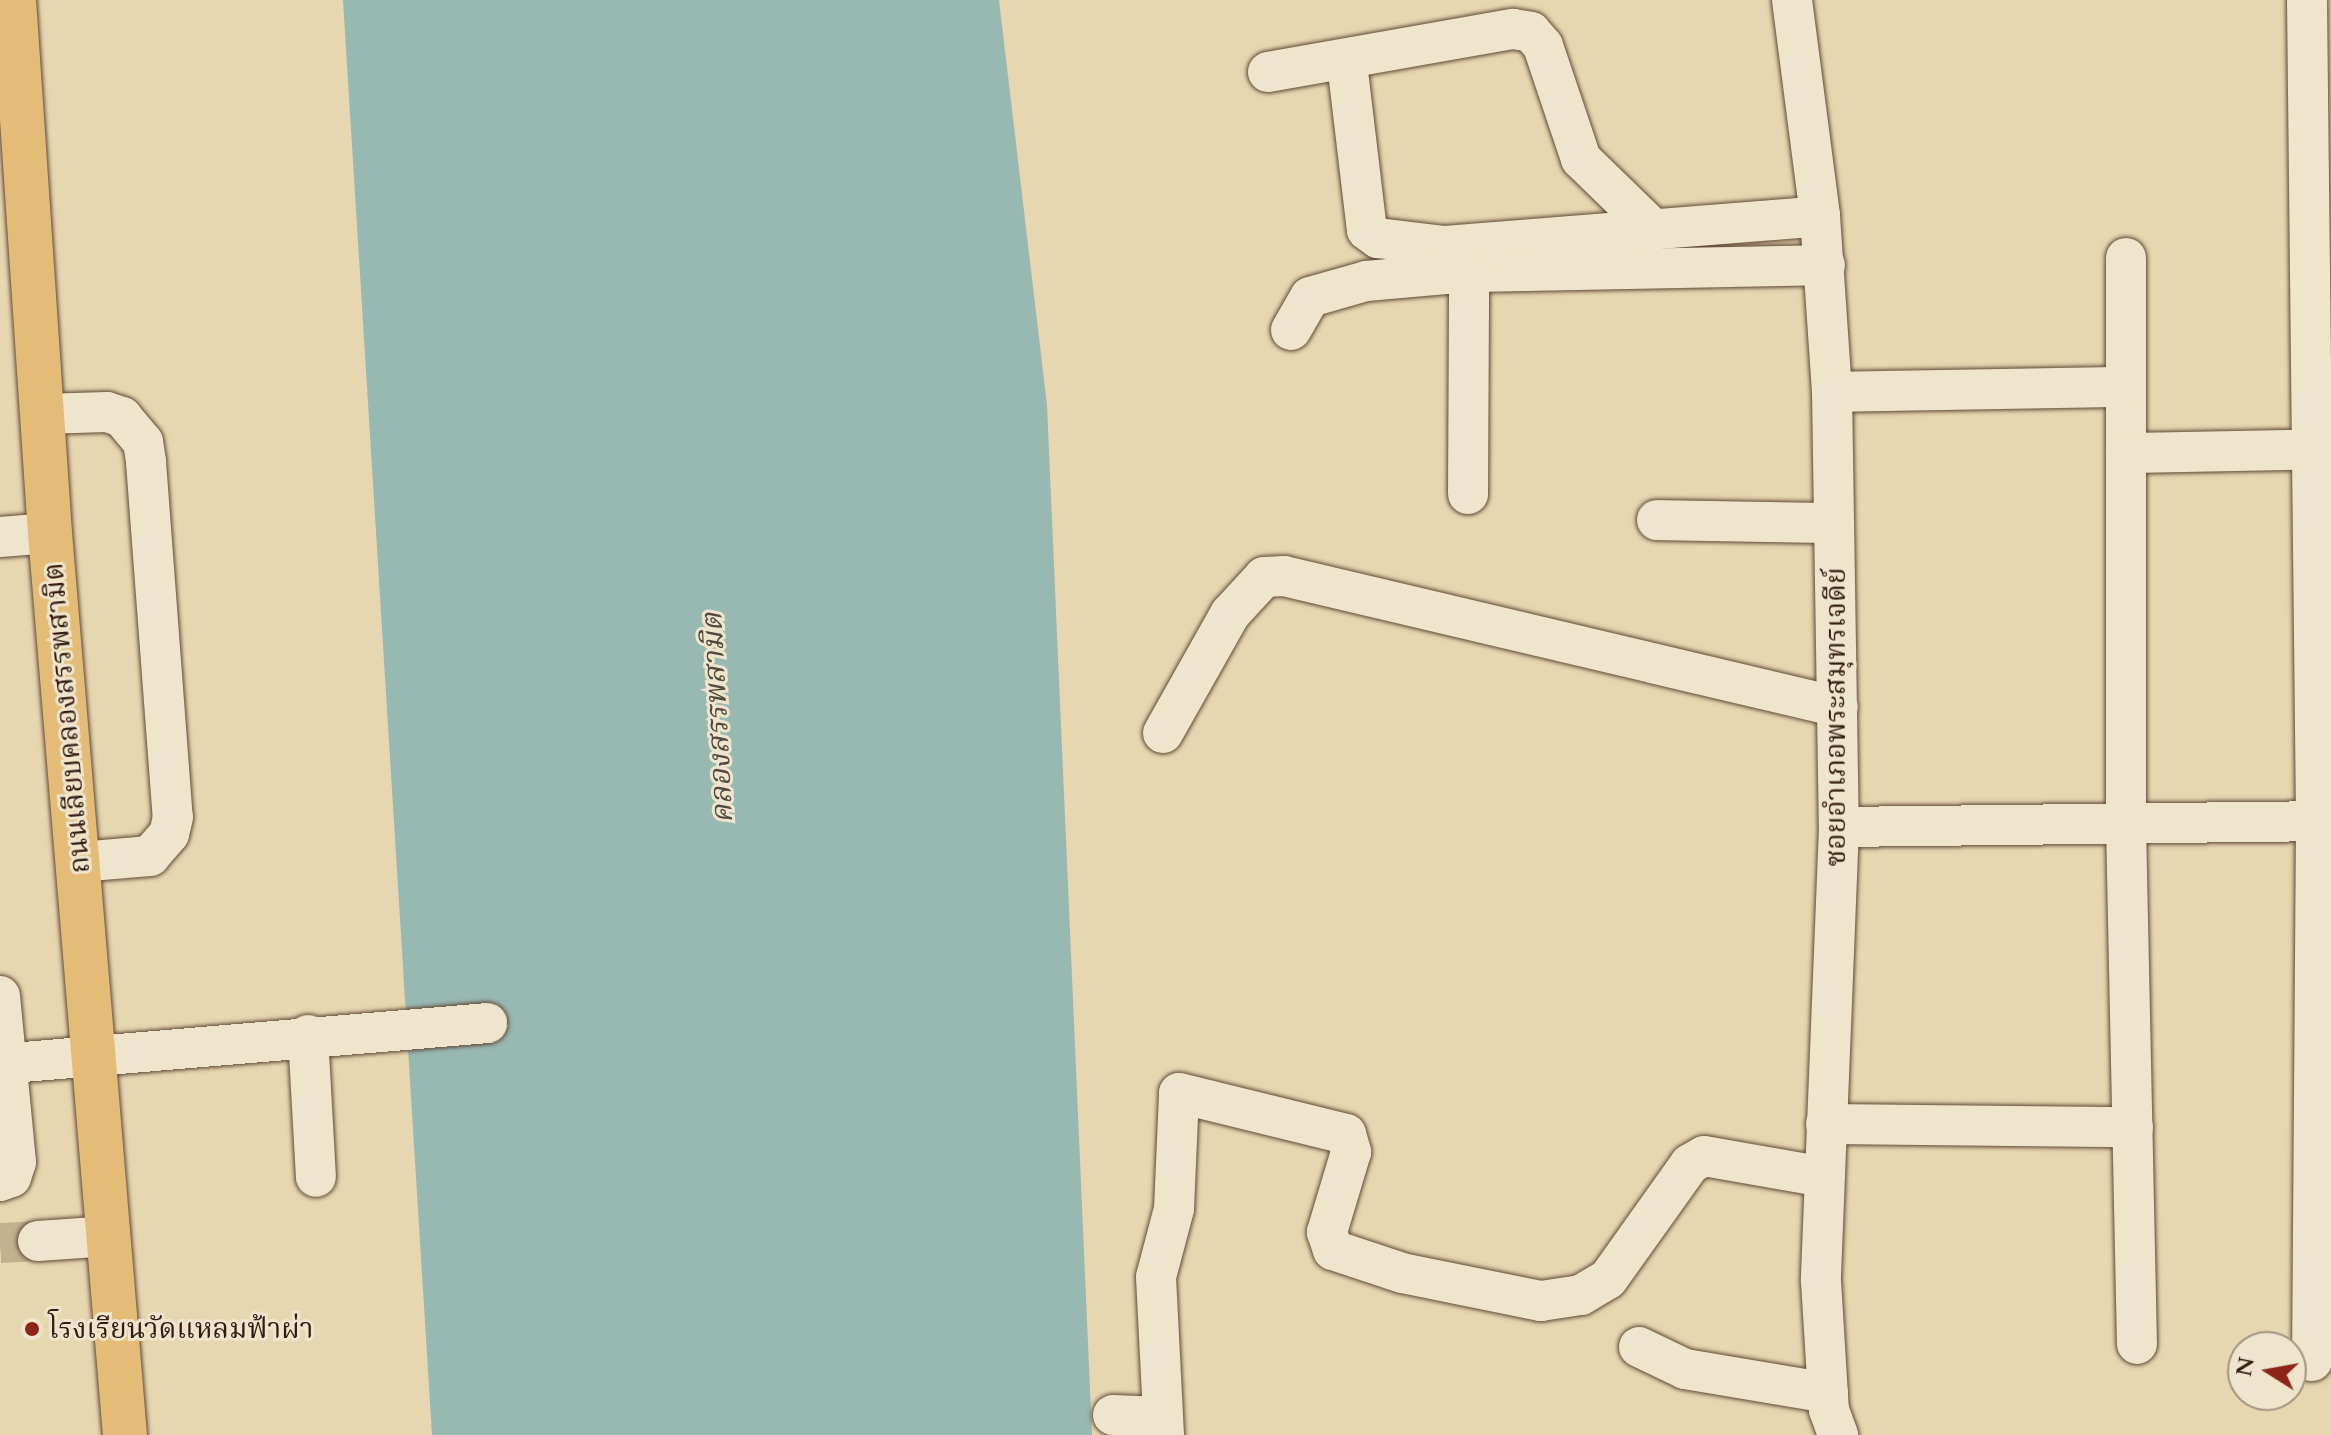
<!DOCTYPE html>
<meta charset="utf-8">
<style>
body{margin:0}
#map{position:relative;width:2331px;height:1435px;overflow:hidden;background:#e7d7b0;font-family:Cardo,"Noto Serif Thai",serif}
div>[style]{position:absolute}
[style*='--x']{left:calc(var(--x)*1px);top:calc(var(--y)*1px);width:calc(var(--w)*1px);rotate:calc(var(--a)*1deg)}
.water>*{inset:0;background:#98b8b2}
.minor-tunnel>*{height:40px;margin-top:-20px;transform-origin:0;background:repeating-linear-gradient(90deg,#c3b190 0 40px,transparent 0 60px)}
.roads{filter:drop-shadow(0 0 2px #614938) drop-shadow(0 0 2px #614938)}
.minor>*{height:40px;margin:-20px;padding:0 20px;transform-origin:20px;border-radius:20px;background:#efe5cc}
.major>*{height:44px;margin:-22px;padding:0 22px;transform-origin:22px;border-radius:22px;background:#e4bc78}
.dots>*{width:22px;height:22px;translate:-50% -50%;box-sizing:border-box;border:4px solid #efe5cc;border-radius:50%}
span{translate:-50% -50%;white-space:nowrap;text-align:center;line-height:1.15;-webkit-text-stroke:6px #efe5cc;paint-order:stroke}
.street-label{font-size:28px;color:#341a10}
.poi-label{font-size:28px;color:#341a10}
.left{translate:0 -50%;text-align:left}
.water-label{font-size:30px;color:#524941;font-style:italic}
.north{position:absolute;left:2227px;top:1331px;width:80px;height:80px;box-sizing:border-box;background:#efe5cc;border:2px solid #a49481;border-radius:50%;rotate:281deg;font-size:22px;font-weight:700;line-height:32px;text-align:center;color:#341a10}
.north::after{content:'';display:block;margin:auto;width:28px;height:36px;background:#8f2418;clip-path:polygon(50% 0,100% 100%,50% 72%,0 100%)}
</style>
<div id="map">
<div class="water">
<div style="clip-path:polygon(343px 0,999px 0,1047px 405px,1092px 1435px,432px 1435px)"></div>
</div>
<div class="minor-tunnel">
<div style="--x:0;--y:1243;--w:38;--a:-3"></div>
</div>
<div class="roads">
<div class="minor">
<div style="--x:1792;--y:0;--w:218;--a:82.6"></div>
<div style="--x:1820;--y:216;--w:176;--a:86.1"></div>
<div style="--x:1832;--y:392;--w:435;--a:89.1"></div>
<div style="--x:1839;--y:827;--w:454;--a:92.3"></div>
<div style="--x:1821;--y:1281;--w:129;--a:86.5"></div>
<div style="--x:1829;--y:1410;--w:27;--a:70"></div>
<div style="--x:2307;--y:0;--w:821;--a:89.37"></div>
<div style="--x:2316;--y:821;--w:540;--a:90.42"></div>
<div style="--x:1347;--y:63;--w:168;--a:83.2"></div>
<div style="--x:1367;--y:230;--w:14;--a:36"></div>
<div style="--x:1378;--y:238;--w:65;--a:7"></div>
<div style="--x:1443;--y:246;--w:378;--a:-4.5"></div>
<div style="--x:1268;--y:72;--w:249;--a:-10"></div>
<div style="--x:1513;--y:29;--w:18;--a:9"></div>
<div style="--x:1531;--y:32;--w:18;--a:49"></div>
<div style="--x:1543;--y:46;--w:119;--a:71.4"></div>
<div style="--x:1581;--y:159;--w:99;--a:44.2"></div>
<div style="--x:2126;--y:258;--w:567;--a:90"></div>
<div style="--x:2126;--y:825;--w:519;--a:88.79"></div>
<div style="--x:1291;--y:330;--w:38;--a:-60"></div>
<div style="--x:1310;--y:297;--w:58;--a:-15.9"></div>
<div style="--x:1366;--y:281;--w:103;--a:-5"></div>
<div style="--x:1469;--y:272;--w:356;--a:-1.1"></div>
<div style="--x:1832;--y:392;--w:293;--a:-1"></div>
<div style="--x:42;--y:414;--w:65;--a:-1.8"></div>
<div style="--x:107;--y:412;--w:16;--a:18"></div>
<div style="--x:122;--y:417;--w:33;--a:50"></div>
<div style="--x:143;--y:442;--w:20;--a:81"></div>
<div style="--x:146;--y:462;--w:356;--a:85.7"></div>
<div style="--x:173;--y:817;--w:17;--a:103"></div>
<div style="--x:169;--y:834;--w:29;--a:131"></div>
<div style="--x:150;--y:856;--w:70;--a:175.1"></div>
<div style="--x:2126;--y:453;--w:205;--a:-1.1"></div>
<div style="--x:1468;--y:494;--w:222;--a:-89.7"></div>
<div style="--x:1657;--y:520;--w:177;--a:1"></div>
<div style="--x:0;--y:537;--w:50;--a:-4.6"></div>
<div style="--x:1163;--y:733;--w:137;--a:-60.6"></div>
<div style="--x:1230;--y:614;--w:50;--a:-47.4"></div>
<div style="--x:1264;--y:577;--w:20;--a:-3"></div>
<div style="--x:1284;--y:576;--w:569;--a:13.3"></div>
<div style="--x:1839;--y:827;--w:492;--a:-0.7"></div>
<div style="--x:0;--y:996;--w:167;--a:84.5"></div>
<div style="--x:16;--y:1162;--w:16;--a:108"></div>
<div style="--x:11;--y:1177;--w:12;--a:160"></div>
<div style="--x:308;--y:1035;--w:142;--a:86.8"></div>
<div style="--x:0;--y:1064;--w:489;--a:-4.8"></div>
<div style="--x:1826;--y:1124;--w:307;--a:0.6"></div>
<div style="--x:38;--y:1241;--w:72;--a:-4"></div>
<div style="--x:1639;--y:1347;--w:51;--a:25.6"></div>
<div style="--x:1685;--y:1369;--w:145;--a:9.5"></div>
<div style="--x:1113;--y:1415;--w:50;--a:2.3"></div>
<div style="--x:1164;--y:1435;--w:158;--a:-92.9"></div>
<div style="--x:1156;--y:1277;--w:70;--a:-75.2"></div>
<div style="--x:1174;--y:1209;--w:116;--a:-87.5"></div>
<div style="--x:1179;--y:1093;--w:172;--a:13.8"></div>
<div style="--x:1346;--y:1134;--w:19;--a:74"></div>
<div style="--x:1351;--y:1152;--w:84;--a:106.7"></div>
<div style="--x:1327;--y:1232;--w:19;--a:72"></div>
<div style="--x:1333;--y:1250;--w:73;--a:18.4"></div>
<div style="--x:1402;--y:1273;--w:142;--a:11.4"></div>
<div style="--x:1541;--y:1301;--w:40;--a:-8.5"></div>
<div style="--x:1581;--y:1295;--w:31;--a:-31"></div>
<div style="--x:1608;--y:1279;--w:141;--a:-54.5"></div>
<div style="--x:1690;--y:1164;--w:16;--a:-30"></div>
<div style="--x:1704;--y:1156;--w:122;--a:9.9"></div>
</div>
<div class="major">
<div style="--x:14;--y:0;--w:534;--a:86.14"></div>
<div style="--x:50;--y:533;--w:905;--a:85.25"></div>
</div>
</div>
<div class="dots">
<div style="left:32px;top:1329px;background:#8f2418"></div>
</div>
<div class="street-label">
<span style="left:1836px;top:717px;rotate:-90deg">ซอยอำเภอพระสมุทรเจดีย์</span>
<span style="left:67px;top:718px;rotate:-95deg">ถนนเลียบคลองสรรพสามิต</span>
</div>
<div class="poi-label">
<span class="left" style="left:48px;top:1329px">โรงเรียนวัดแหลมฟ้าผ่า</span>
</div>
<div class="water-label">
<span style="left:718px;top:718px;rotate:-93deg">คลองสรรพสามิต</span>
</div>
<div class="north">N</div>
</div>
